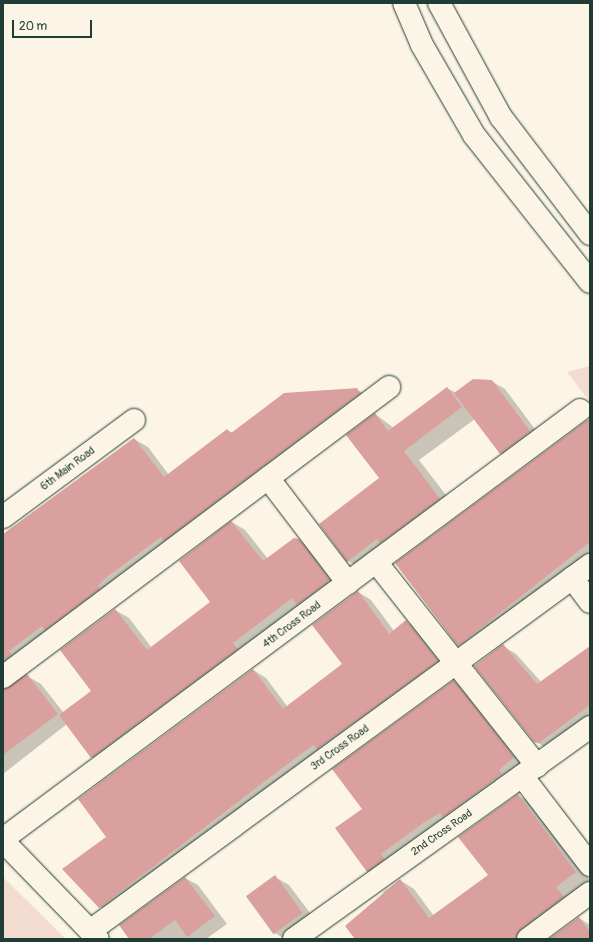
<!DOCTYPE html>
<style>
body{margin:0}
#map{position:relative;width:593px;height:942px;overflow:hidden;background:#fcf5e5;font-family:Pangolin,sans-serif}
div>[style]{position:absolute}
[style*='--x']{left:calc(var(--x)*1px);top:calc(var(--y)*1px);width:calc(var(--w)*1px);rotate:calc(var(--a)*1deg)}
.built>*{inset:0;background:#f2dccf}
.shadow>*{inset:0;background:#0003}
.building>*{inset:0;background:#daa09d;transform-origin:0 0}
.roads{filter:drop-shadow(0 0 1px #1f3d34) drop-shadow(0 0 1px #1f3d34)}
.minor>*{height:22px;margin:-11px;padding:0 11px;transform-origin:11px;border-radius:11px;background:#fcf5e5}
.tertiary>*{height:22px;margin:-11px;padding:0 11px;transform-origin:11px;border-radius:11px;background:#fcf5e5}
span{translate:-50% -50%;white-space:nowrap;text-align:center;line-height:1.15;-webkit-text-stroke:3px #fcf5e5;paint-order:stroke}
.street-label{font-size:11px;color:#1f3d34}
.frame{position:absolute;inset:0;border:4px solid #1f3d34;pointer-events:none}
.scale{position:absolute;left:12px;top:20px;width:80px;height:18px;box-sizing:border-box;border:2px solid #1f3d34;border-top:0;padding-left:5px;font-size:12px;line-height:14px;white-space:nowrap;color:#1f3d34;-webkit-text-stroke:3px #fcf5e5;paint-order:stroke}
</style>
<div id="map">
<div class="built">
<div style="clip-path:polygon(590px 366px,590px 402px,567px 372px)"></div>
<div style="clip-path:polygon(3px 877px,11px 885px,66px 939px,3px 939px)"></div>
</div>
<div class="shadow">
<div style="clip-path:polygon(491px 381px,505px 389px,543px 440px,514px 461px,501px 453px,475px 419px,419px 460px,456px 508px,364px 570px,348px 561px,380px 479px,375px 414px,394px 428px,447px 388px,456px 393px)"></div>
<div style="clip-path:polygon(356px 389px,371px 398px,4px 687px,5px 690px,27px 676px,41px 684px,63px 712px,92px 691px,115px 610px,129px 618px,152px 648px,212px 602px,232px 522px,245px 530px,268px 559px,298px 540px,312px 548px,343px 588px,106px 765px,92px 757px,67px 724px,3px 774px,3px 536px,134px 439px,148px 447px,169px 475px,227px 430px,233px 433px)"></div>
<div style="clip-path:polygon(590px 419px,590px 567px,473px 653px,459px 645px)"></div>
<div style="clip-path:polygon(358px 592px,371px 600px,394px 631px,406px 622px,419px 629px,450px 669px,113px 914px,100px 907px,107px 837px,253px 670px,266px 678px,287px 706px,343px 664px)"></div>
<div style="clip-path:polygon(503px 646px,516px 654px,542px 683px,590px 647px,590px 723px,549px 750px,535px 741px)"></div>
<div style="clip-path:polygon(454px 682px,467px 690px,527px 766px,381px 879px,367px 871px,364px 809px)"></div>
<div style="clip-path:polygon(518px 795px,533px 804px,590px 880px,571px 896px,535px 939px,356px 939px,385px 895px,383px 892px,400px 880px,414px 889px,434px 916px,489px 876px)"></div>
<div style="clip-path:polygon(275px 877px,289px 885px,316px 921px,285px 939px,275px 933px)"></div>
<div style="clip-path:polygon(185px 878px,198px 885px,227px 924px,206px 939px,131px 939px)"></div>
<div style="clip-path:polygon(579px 918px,590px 925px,590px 939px,551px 939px)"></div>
</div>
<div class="building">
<div style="clip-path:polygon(473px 379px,492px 380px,530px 431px,500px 454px,454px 393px)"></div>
<div style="clip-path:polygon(447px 387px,462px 407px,404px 451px,440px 499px,380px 543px,377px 539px,347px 562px,319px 524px,379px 478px,346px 435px,375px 413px,388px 431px)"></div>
<div style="clip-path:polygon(357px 388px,360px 393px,164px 541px,161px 537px,104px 579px,98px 586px,100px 589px,45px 630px,42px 626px,9px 651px,12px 655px,3px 661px,3px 534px,134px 438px,164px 477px,227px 429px,231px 433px,284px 393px)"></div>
<div style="clip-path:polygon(590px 418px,590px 542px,458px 646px,395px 563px)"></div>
<div style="clip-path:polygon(231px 521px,263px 561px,294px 538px,299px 539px,330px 580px,297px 605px,292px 598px,233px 643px,238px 649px,91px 758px,59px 715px,91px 691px,60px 650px,115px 609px,147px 650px,210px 602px,179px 561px)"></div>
<div style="clip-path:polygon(358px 591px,389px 634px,406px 620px,438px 661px,317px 749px,314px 745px,298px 756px,99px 908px,62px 869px,106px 837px,78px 799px,253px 669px,283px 709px,342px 664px,312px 625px)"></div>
<div style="clip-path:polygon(503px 644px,537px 684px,590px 646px,590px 705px,539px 743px,534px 742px,474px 666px)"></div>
<div style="clip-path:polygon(27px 674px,58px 714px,3px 755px,3px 689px)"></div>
<div style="clip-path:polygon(454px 680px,514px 757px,499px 770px,502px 774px,443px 817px,440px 813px,423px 823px,381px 854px,385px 859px,367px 872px,335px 828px,362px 809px,332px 769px)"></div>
<div style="clip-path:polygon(518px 794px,576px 872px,556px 887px,564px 897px,521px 929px,516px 939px,355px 939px,345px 926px,400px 879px,429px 918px,488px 875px,458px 837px)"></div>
<div style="left:275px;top:875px;width:47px;height:36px;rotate:54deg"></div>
<div style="clip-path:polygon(185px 877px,215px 916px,187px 937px,175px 920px,149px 939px,129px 939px,119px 925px)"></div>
<div style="clip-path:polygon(579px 917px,590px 932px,590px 939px,549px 939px)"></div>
</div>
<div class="roads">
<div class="minor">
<div style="--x:404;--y:3;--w:46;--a:66.8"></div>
<div style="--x:422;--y:45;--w:104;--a:60"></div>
<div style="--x:474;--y:135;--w:187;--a:51.7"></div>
<div style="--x:439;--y:3;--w:130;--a:61.5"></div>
<div style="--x:501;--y:117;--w:147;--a:52.7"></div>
<div style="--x:268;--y:478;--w:132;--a:52.7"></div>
<div style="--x:3;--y:517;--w:163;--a:-36.5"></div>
<div style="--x:376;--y:562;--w:260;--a:51.7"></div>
<div style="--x:572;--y:578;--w:30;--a:53"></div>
<div style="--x:3;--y:677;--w:483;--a:-36.9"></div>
<div style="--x:522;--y:776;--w:112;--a:52.6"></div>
<div style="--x:3;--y:839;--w:719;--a:-36.63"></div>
<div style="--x:90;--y:931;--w:620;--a:-36.2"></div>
<div style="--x:294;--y:939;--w:364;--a:-35.6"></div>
<div style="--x:528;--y:939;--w:77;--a:-36.6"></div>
</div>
<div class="tertiary">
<div style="--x:3;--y:841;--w:136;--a:45.9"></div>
</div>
</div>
<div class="street-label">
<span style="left:68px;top:469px;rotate:-37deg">6th Main Road</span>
<span style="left:292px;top:625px;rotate:-37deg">4th Cross Road</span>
<span style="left:340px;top:748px;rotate:-36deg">3rd Cross Road</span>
<span style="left:442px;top:833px;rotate:-35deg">2nd Cross Road</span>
</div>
<div class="frame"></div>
<div class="scale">20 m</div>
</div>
